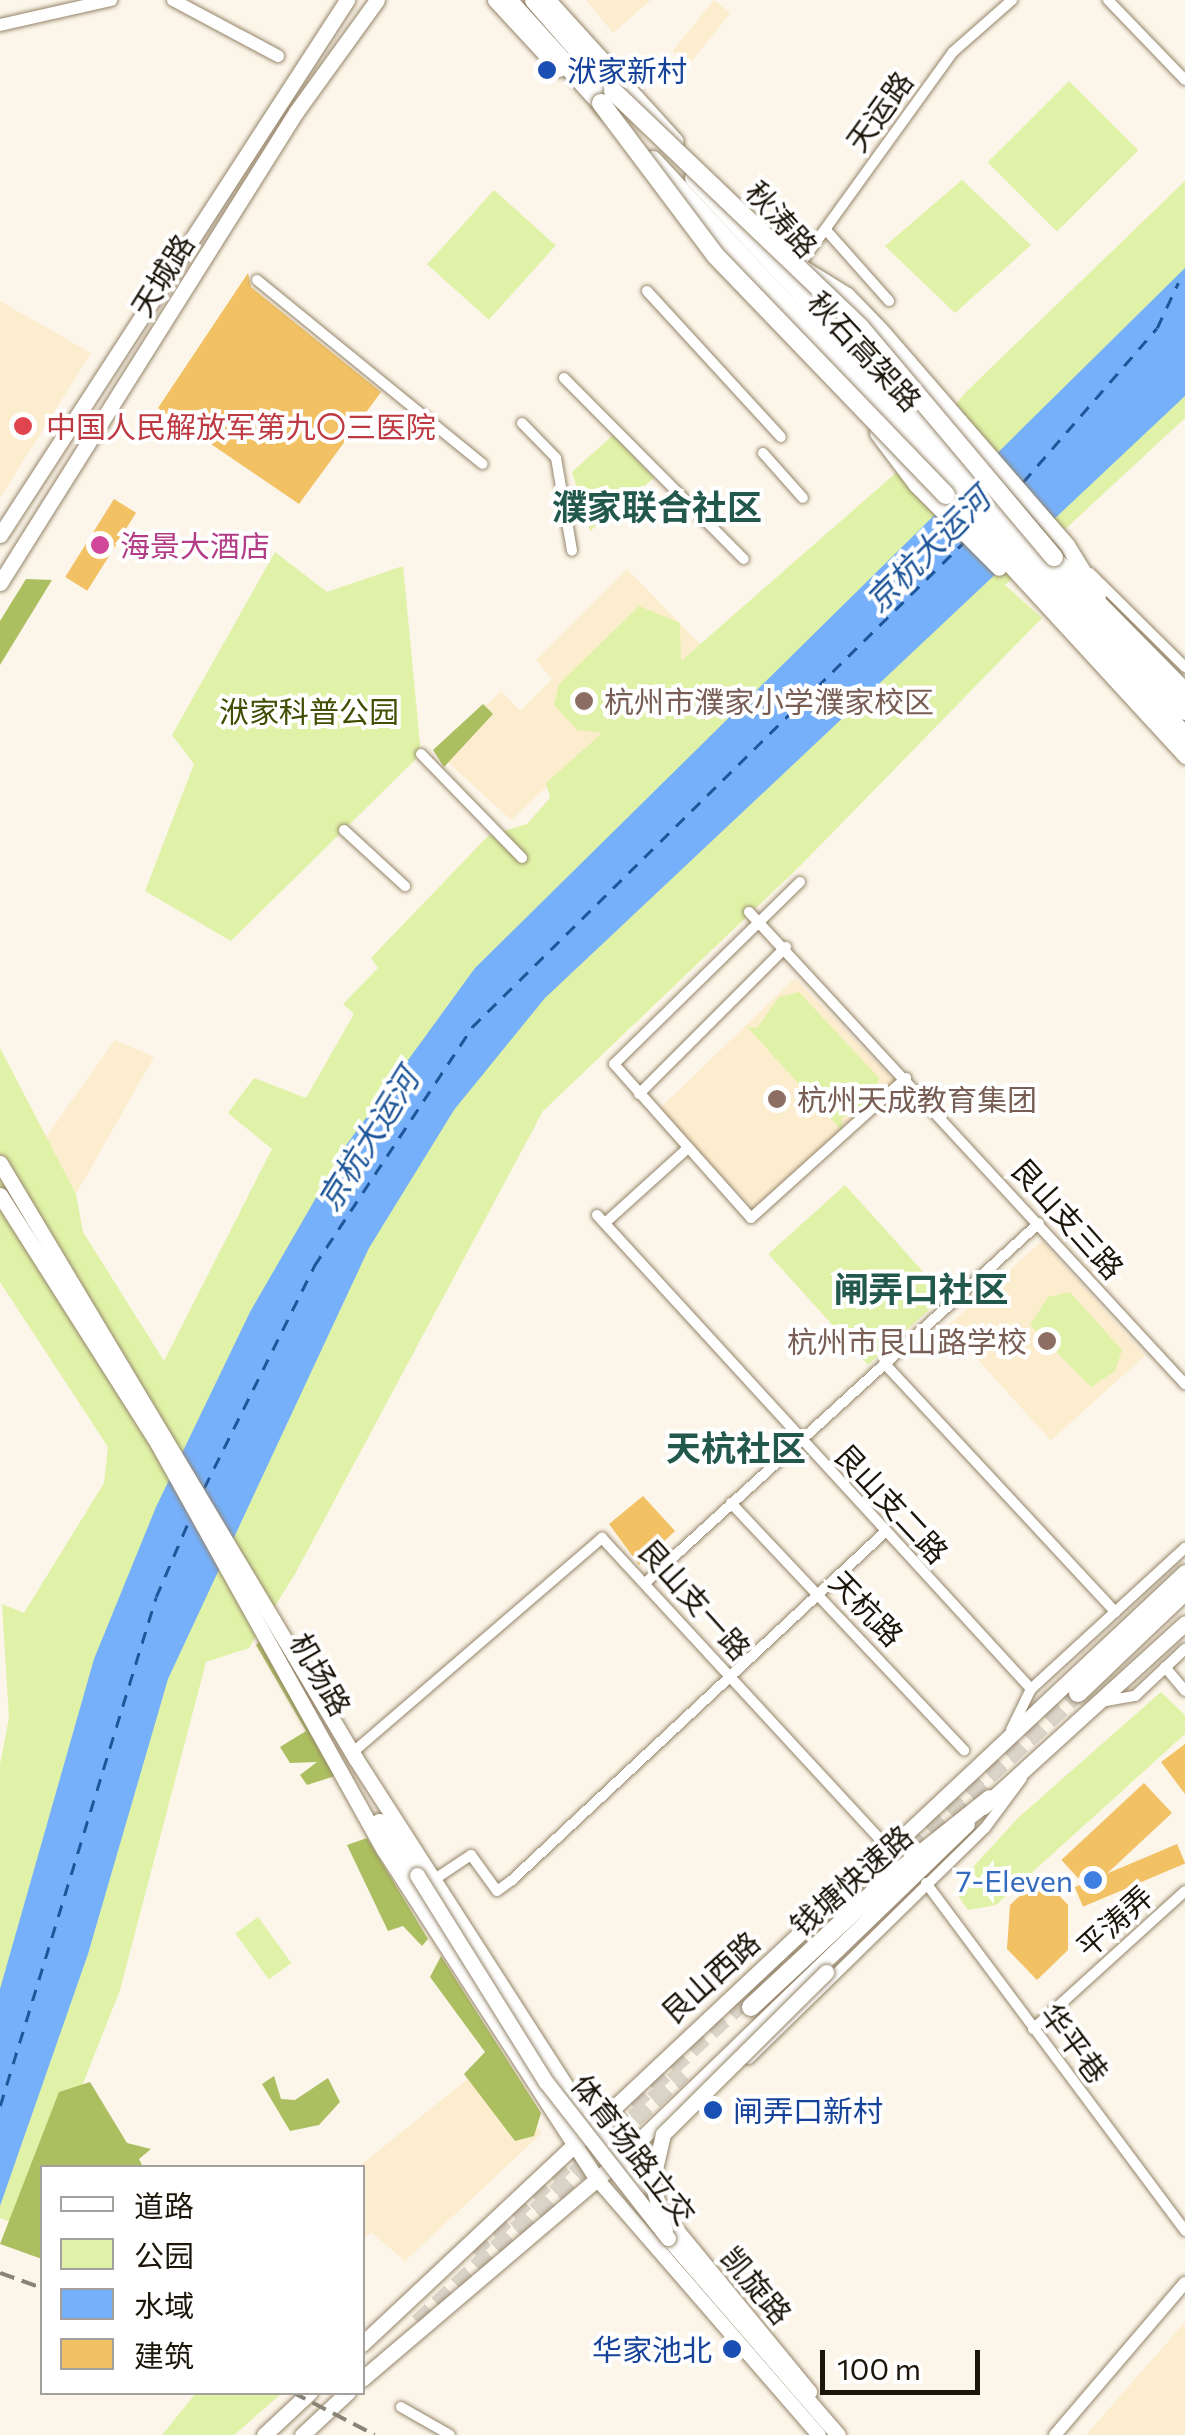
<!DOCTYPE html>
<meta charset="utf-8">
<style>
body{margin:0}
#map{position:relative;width:1185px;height:2435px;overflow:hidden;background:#fcf5e9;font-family:Commissioner,"Noto Sans SC",sans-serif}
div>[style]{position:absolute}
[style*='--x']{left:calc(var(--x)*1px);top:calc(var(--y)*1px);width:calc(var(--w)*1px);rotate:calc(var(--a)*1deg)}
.built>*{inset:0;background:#fdedcf;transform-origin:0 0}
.green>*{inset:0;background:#e0f2a7;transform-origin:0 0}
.forest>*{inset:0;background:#acbf60}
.water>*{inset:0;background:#77b0fa}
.ferry>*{height:2.5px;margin-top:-1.25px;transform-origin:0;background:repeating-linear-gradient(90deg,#1f5699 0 12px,transparent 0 22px)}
.building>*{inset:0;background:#f1c164;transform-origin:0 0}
.trunk-tunnel>*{height:18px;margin-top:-9px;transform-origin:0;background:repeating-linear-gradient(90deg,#dad3c8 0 18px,transparent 0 27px)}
.roads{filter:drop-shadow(0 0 2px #95856a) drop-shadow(0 0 2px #95856a)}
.minor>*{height:10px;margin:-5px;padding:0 5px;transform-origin:5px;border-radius:5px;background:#fff}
.tertiary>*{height:12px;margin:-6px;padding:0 6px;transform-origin:6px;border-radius:6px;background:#fff}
.secondary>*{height:14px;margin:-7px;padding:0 7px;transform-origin:7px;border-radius:7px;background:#fff}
.primary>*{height:15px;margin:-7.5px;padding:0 7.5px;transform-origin:7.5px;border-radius:7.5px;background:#fff}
.trunk>*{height:18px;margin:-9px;padding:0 9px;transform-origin:9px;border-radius:9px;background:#fff}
.rail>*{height:4px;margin-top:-2px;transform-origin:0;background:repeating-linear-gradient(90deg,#898277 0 15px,transparent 0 23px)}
.bridges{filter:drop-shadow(0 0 2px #95856a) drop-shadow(0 0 2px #95856a)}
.primary-bridge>*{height:15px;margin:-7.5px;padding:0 7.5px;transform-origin:7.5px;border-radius:7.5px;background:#fff}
.trunk-bridge>*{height:18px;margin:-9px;padding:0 9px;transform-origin:9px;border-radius:9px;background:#fff}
.dots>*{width:28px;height:28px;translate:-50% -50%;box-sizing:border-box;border:5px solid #fff;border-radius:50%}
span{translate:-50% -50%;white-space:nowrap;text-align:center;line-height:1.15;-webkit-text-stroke:8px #fff;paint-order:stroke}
.transit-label{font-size:30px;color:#164399}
.left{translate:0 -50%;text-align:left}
.right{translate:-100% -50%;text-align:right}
.street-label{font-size:30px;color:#1b150a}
.health-label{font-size:30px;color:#be3a42}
.hotel-label{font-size:30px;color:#b23c85}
.education-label{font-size:30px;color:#785e54}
.park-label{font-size:30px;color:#424e03}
.shop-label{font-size:30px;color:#366cbe}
.water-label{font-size:32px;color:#1f5699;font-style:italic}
.quarter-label{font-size:35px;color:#23584d;font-weight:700}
.legend{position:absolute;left:40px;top:2165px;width:325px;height:230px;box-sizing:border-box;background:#fff;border:2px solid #a4a19d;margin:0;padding:12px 18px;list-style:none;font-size:30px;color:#1b150a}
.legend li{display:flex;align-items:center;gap:20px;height:50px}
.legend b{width:50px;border:2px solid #a4a19d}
.scale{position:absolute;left:820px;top:2350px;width:160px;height:45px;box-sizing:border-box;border:5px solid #1b150a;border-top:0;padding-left:12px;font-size:30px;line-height:35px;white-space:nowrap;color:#1b150a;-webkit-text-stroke:8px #fff;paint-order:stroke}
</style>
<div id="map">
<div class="built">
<div style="clip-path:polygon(586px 0,651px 0,613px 33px)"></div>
<div style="left:714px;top:0;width:21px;height:66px;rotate:39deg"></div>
<div style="clip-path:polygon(0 301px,91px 353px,0 498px)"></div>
<div style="clip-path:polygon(627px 569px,700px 644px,511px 820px,437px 752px,501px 691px,520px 711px,552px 679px,536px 660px)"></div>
<div style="left:795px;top:978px;width:145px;height:190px;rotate:46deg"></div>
<div style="clip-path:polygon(115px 1040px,154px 1057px,76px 1194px,46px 1137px)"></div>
<div style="left:1042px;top:1241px;width:154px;height:127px;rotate:48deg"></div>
<div style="clip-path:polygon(485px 2065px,542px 2133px,405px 2261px,371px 2232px,363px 2239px,357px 2168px)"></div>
<div style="clip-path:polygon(1185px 2322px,1185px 2435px,1086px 2435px)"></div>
</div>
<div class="green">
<div style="left:1069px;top:81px;width:98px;height:115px;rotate:45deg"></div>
<div style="clip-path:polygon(962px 180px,1031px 245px,955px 313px,885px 246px)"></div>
<div style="clip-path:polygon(1185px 181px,1185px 418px,1005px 585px,1042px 618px,800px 866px,543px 1111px,295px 1574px,249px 1648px,206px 1662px,120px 1990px,50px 2167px,42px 2168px,26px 2228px,0 2218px,0 1764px,9px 1718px,2px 1604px,24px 1613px,104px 1483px,108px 1447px,0 1282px,0 1048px,76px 1194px,83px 1232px,164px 1361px,272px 1149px,228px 1113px,254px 1078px,306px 1098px,354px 1014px,343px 1004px,378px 968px,371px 958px,488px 836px,527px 824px,550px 798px,546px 783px,602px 733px,577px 730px,554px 705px,559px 684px,639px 606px,680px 623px,681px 661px,898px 471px,967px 391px)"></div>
<div style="left:494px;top:190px;width:83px;height:100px;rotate:42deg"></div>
<div style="clip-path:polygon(613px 435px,654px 478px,590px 531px,572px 472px)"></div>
<div style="clip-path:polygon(275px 552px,327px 592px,403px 566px,421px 754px,231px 941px,145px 891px,194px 764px,172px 735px)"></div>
<div style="clip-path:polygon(799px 992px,879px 1078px,873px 1102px,842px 1118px,842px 1131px,747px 1027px,757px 1028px,779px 997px)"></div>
<div style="left:845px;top:1185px;width:149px;height:103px;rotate:48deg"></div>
<div style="clip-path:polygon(1070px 1292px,1122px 1350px,1115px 1371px,1091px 1387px,1030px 1325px,1048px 1297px)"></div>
<div style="clip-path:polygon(1161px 1692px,1185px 1715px,1185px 1734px,996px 1905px,968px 1910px,959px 1897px,963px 1878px,1019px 1817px)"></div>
<div style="left:258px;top:1917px;width:57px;height:28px;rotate:54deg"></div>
<div style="clip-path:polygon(196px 2393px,196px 2392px,282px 2393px,234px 2435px,162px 2435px)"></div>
</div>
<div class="forest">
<div style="clip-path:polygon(26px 579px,52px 580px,0 665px,0 621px)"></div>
<div style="clip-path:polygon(483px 704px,493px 714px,444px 767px,433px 750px)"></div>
<div style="clip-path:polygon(263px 1638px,335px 1776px,307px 1785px,300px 1775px,317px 1762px,290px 1763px,280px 1747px,306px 1731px,256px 1645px)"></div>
<div style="clip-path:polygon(367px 1838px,428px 1939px,422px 1946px,403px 1926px,388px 1931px,347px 1845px)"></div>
<div style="clip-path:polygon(441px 1956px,541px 2113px,534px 2136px,515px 2141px,464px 2074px,485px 2052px,430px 1977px)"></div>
<div style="clip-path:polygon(274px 2076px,281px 2099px,295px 2100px,328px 2078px,340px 2102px,319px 2125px,290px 2131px,262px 2084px)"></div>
<div style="clip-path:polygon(90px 2082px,127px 2143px,151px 2149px,139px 2159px,143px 2167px,42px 2168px,42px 2259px,0 2244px,59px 2092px)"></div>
</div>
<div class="water">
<div style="clip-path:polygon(1185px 268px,1185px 396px,545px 998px,454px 1110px,369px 1248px,168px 1679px,88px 1954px,0 2206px,0 1989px,94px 1659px,156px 1507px,250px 1312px,347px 1144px,475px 968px)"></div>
</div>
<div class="ferry">
<div style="--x:1023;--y:482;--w:204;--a:-49"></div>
<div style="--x:1157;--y:328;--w:50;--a:-65"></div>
<div style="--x:204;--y:1488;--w:248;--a:-63.6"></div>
<div style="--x:314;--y:1266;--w:287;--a:-56.5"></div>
<div style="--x:472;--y:1027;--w:692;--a:-44.59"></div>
<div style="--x:0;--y:2106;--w:532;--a:-72.96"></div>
<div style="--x:156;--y:1597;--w:86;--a:-66.7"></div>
</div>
<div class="building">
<div style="clip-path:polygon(248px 273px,251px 287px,381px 392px,299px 504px,158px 408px)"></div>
<div style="left:114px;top:499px;width:26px;height:92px;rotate:32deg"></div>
<div style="clip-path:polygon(643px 1496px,675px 1531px,639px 1565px,609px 1524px)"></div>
<div style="clip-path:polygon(1185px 1744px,1185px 1794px,1161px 1762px)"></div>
<div style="left:1144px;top:1783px;width:41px;height:113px;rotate:47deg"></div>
<div style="left:1177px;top:1844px;width:21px;height:111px;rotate:67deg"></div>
<div style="clip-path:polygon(1041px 1876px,1068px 1905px,1068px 1950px,1037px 1980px,1007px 1949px,1010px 1905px)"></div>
</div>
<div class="trunk-tunnel">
<div style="--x:472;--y:2251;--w:824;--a:-42.64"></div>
<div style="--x:418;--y:2323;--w:364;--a:-43.4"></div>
</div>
<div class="roads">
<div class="minor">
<div style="--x:1108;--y:0;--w:111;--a:46.1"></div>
<div style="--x:826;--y:230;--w:95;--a:48.4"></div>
<div style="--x:800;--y:264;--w:261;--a:-54.2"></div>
<div style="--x:953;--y:52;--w:79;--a:-41.4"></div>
<div style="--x:257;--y:280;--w:291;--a:39.2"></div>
<div style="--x:647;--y:291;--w:198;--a:47.5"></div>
<div style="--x:564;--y:378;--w:255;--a:45.2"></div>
<div style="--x:522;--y:423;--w:49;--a:45.8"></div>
<div style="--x:556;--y:458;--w:94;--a:80.2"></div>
<div style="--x:763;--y:453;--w:60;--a:48.4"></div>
<div style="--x:1090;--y:573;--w:134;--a:44.7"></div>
<div style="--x:421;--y:754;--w:145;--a:45.8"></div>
<div style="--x:344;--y:830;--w:83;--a:42.6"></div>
<div style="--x:800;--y:882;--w:260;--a:135.6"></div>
<div style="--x:614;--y:1064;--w:206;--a:48.3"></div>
<div style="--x:751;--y:1218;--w:209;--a:-42.1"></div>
<div style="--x:749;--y:912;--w:643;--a:47.27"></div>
<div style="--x:639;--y:1094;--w:208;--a:-45"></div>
<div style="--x:597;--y:1215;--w:643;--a:47.52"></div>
<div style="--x:605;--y:1223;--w:112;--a:-42.1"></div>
<div style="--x:884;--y:1363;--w:340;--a:47.1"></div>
<div style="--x:731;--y:1503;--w:340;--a:46.7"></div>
<div style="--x:646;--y:1582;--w:532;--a:-42.41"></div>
<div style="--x:1165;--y:1667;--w:31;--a:50"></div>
<div style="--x:1100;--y:1702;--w:36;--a:-10"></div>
<div style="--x:1135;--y:1696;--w:69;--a:-43.2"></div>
<div style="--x:1011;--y:1730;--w:46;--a:-64"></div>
<div style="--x:1031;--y:1689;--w:209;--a:-42.5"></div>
<div style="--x:352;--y:1753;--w:330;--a:-40.7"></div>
<div style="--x:602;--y:1538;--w:426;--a:47.3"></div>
<div style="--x:432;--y:1881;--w:47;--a:-33.7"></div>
<div style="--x:471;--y:1855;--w:44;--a:54.2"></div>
<div style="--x:497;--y:1891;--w:17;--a:-36"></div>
<div style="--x:511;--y:1881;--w:512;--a:-43.02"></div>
<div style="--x:926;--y:1883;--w:434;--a:53.3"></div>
<div style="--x:1033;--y:2029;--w:205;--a:-42.2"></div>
<div style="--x:749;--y:2059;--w:330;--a:-44.4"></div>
<div style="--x:985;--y:1828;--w:62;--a:-53.5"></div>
<div style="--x:619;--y:2161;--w:28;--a:-6"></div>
<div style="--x:647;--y:2158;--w:15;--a:-48"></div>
<div style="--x:401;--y:2407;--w:56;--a:29.7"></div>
</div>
<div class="tertiary">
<div style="--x:173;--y:0;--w:119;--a:28.1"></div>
<div style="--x:0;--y:25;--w:114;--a:-12.7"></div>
<div style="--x:1055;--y:2435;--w:200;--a:-49.5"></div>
</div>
<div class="secondary">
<div style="--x:590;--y:2124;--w:347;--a:50.6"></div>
<div style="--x:597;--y:2179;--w:339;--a:49.1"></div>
</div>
<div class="primary">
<div style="--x:495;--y:0;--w:94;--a:47.2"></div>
<div style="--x:548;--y:0;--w:190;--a:47.8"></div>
<div style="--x:713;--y:238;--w:67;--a:48.7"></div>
<div style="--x:792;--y:261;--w:65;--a:31.7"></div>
<div style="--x:847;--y:295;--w:47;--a:45.9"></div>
<div style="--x:880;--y:329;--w:286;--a:49.1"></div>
<div style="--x:1067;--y:545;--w:59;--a:58.2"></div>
<div style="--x:819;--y:299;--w:142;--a:47.9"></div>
<div style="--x:877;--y:433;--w:65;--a:53.1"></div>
<div style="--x:916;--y:485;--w:117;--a:45"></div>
<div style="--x:937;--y:486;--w:367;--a:47.4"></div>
<div style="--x:0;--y:535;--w:638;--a:-57.03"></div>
<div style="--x:1051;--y:554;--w:191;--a:45.4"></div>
<div style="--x:0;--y:583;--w:556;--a:-57.85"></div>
<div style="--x:296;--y:112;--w:138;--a:-54.1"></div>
<div style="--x:0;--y:1163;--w:694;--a:59.15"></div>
<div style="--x:356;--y:1759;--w:434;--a:57.3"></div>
<div style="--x:0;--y:1195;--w:289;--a:57.6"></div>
<div style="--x:155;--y:1439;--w:470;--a:60.9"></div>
<div style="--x:384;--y:1850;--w:392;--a:57.1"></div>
<div style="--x:983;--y:1807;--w:273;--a:-42.3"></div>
<div style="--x:379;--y:1821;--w:66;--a:54.9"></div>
<div style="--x:668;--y:2238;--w:260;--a:49.2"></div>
<div style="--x:362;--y:2344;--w:1128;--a:-43.17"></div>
<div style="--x:362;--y:2379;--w:336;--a:-40.4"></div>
<div style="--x:618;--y:2161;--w:485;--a:-44"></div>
<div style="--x:264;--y:2435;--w:63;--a:-43.1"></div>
<div style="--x:302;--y:2435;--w:63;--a:-43.1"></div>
</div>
<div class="trunk">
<div style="--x:508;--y:0;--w:149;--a:48"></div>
<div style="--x:534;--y:0;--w:134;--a:48.9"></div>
<div style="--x:653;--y:160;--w:784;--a:47.27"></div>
<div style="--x:694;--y:178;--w:725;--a:47.35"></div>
<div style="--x:1078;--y:1693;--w:148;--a:-43.6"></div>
<div style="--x:751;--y:2007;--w:178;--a:-42.9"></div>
<div style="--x:881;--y:1886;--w:139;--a:-38.6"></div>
</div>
</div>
<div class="rail">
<div style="--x:0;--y:2273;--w:45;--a:19.7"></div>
<div style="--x:292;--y:2392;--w:93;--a:27.4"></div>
</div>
<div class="bridges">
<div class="primary-bridge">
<div style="--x:417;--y:1875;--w:244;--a:58.1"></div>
<div style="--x:546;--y:2082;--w:198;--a:52"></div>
<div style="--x:665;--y:2230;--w:50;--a:-105.2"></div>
<div style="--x:652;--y:2182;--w:49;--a:-77.1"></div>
<div style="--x:663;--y:2134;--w:230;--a:-44.8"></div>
</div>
<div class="trunk-bridge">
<div style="--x:613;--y:91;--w:342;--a:43.7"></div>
<div style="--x:860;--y:327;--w:301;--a:49.9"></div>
<div style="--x:601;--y:103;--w:190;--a:53.1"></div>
<div style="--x:715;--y:255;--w:333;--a:46.1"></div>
</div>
</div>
<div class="dots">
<div style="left:547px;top:70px;background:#1a4fb4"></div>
<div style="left:23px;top:426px;background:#e0444e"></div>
<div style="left:100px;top:545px;background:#d1479c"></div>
<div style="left:584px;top:701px;background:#8d6e63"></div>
<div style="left:777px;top:1099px;background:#8d6e63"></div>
<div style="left:1047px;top:1341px;background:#8d6e63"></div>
<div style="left:1093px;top:1880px;background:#3f7fe0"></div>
<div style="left:713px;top:2110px;background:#1a4fb4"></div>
<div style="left:732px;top:2349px;background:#1a4fb4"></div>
</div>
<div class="transit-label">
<span class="left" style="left:567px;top:70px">洑家新村</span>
<span class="left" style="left:733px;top:2110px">闸弄口新村</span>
<span class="right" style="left:712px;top:2349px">华家池北</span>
</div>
<div class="street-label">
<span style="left:879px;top:111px;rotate:-54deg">天运路</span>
<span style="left:782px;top:219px;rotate:48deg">秋涛路</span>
<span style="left:162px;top:275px;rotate:-58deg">天城路</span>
<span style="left:865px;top:351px;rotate:47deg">秋石高架路</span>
<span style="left:1068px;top:1218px;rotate:48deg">艮山支三路</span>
<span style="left:892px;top:1503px;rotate:47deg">艮山支二路</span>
<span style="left:695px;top:1599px;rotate:48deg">艮山支一路</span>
<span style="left:867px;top:1608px;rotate:46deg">天杭路</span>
<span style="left:321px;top:1674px;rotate:60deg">机场路</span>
<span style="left:851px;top:1880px;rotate:-41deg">钱塘快速路</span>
<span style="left:1114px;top:1921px;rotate:-42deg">平涛弄</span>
<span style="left:710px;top:1977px;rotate:-42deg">艮山西路</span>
<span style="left:1075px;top:2043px;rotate:53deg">华平巷</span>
<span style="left:634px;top:2149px;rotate:52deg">体育场路立交</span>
<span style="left:757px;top:2285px;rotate:50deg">凯旋路</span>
</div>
<div class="health-label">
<span class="left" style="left:46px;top:426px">中国人民解放军第九〇三医院</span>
</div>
<div class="hotel-label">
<span class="left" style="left:120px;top:545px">海景大酒店</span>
</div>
<div class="education-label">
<span class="left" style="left:604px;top:701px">杭州市濮家小学濮家校区</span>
<span class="left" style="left:797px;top:1099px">杭州天成教育集团</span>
<span class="right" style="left:1027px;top:1341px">杭州市艮山路学校</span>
</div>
<div class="park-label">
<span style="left:309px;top:711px">洑家科普公园</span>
</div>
<div class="shop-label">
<span class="right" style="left:1073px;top:1880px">7-Eleven</span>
</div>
<div class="water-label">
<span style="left:927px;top:549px;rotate:-45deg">京杭大运河</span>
<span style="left:367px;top:1139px;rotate:-58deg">京杭大运河</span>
</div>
<div class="quarter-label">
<span style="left:657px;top:506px">濮家联合社区</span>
<span style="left:921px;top:1288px">闸弄口社区</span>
<span style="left:736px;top:1447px">天杭社区</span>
</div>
<ul class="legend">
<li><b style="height:12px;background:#fff"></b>道路</li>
<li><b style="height:28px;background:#e0f2a7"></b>公园</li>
<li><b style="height:28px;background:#77b0fa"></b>水域</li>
<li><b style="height:28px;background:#f1c164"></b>建筑</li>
</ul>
<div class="scale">100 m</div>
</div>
